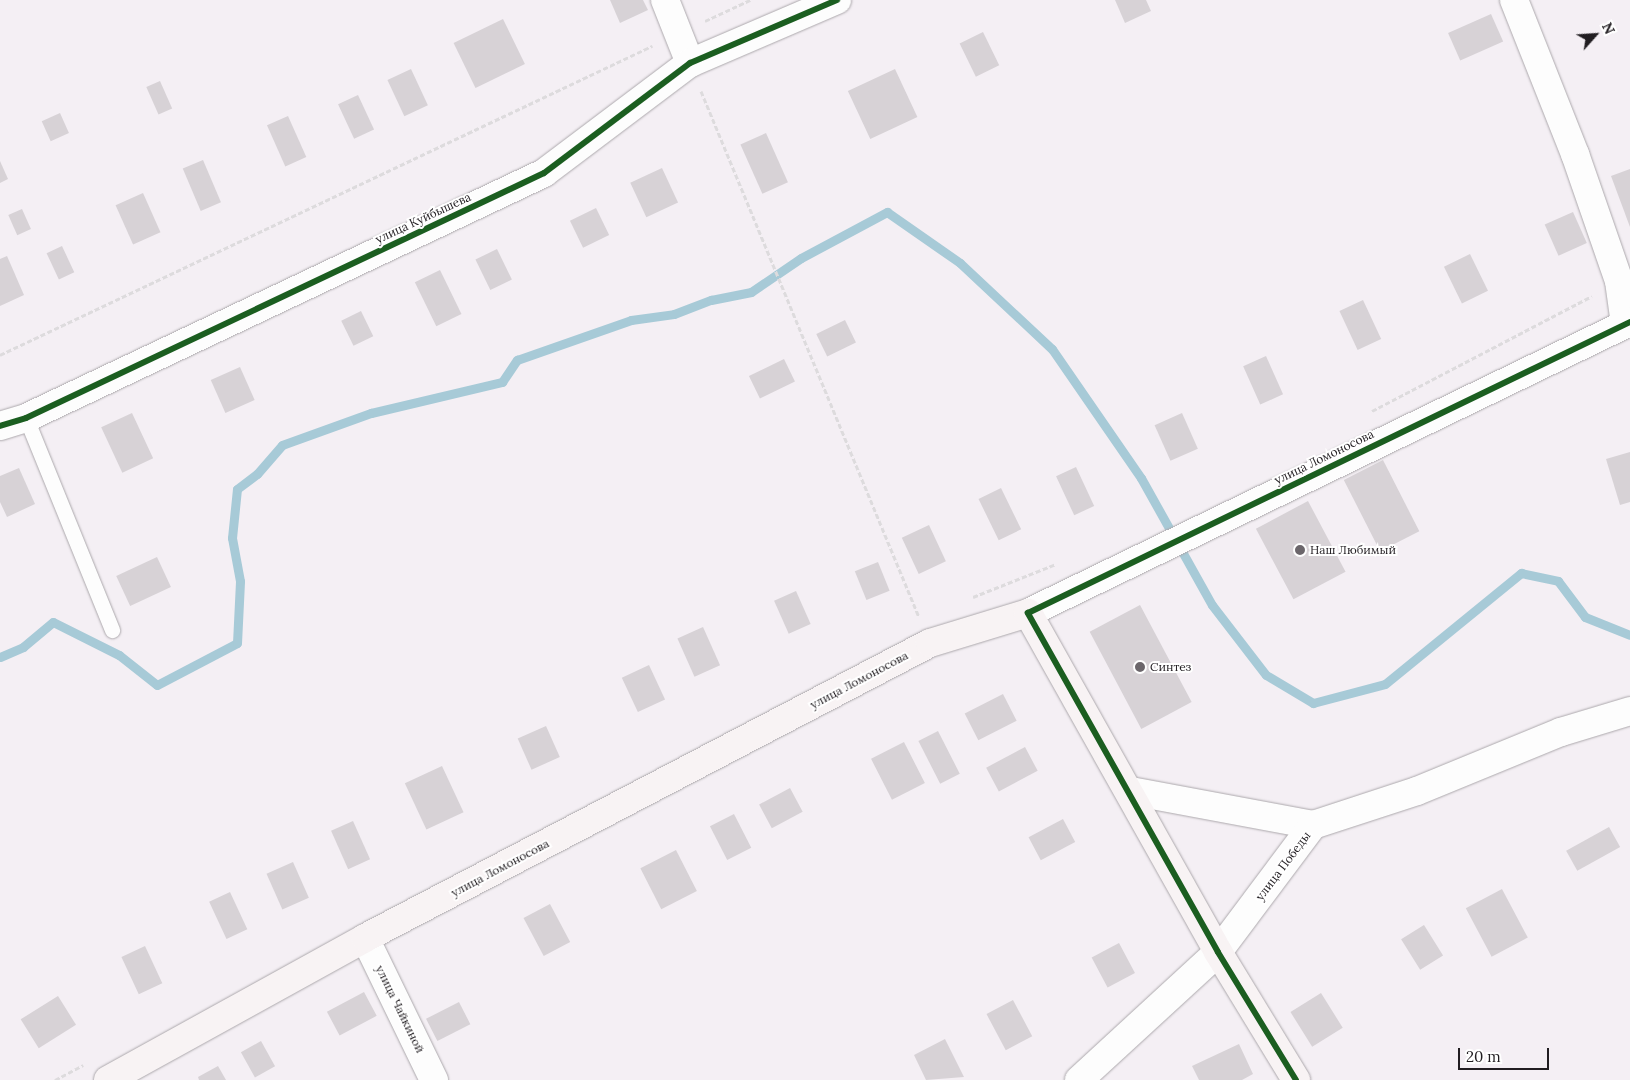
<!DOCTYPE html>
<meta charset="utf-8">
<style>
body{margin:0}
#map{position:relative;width:1630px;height:1080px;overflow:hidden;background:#f4eff4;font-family:Lora,serif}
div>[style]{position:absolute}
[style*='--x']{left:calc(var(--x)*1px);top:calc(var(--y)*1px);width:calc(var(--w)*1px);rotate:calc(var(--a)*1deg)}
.stream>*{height:9px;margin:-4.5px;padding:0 4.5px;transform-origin:4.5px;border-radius:4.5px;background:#a7cad7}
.building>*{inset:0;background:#d7d2d6;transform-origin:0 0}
.path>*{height:3px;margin-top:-1.5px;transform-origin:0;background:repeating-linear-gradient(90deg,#dddbdd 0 5px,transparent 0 7.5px)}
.roads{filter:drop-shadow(0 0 1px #aca8ac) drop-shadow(0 0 1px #aca8ac)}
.lane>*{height:15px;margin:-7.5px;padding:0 7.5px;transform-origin:7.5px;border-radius:7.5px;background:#fdfdfd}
.street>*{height:28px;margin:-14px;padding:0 14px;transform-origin:14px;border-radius:14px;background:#fdfdfd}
.secondary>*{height:28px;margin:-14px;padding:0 14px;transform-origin:14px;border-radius:14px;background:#f8f3f4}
.cycleway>*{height:6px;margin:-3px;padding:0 3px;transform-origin:3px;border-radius:3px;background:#1b5e20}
.dots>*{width:14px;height:14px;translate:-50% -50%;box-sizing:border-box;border:2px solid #fff;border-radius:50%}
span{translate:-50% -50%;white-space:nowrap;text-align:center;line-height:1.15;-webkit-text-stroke:4px #fff;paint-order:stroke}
.street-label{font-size:12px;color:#211d21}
.poi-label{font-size:12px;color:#211d21}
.left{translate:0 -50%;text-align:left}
.north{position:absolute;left:1570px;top:10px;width:50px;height:50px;-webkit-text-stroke:4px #fff;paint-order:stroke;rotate:64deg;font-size:14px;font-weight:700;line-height:20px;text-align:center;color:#211d21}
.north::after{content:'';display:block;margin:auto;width:18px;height:22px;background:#211d21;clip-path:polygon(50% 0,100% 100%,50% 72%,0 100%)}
.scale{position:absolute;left:1458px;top:1048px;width:91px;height:22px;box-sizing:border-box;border:2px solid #211d21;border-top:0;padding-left:6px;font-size:15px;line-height:18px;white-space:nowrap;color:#211d21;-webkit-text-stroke:4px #fff;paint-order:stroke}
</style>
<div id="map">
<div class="stream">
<div style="--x:0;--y:657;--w:25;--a:-23"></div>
<div style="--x:23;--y:647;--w:39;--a:-40"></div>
<div style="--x:53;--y:622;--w:74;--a:26.6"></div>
<div style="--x:119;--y:655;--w:48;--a:38.3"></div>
<div style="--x:157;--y:685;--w:90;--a:-27.7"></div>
<div style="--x:237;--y:643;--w:62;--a:-87.2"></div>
<div style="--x:240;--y:581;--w:44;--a:-100.5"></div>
<div style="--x:232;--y:538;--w:49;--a:-84.2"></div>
<div style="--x:237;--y:489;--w:25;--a:-37"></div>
<div style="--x:257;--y:474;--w:38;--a:-49"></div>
<div style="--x:282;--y:445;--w:95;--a:-19.8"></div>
<div style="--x:371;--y:413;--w:135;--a:-13.3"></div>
<div style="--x:502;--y:382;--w:27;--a:-56"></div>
<div style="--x:517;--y:360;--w:121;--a:-19.3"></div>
<div style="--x:631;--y:320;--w:43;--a:-7.9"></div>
<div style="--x:674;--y:314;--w:40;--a:-21"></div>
<div style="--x:711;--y:300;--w:41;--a:-11.3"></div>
<div style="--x:751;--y:292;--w:60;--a:-34.2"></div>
<div style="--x:801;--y:258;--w:98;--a:-28.1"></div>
<div style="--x:887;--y:212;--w:89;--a:34.9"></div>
<div style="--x:960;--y:263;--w:126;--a:43.1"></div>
<div style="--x:1052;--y:349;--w:157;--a:55.4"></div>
<div style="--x:1141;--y:478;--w:145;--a:60.8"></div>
<div style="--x:1212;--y:605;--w:88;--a:52.4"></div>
<div style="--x:1266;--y:675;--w:55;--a:30.8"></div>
<div style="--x:1313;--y:703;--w:74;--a:-14.8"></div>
<div style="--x:1385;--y:684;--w:176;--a:-39.2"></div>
<div style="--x:1521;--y:573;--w:38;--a:12"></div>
<div style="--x:1558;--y:581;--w:45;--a:53.1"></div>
<div style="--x:1585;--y:617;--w:48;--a:21.8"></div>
</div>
<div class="building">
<div style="clip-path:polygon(610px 0,643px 0,648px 10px,620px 23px)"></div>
<div style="clip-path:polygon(1115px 0,1146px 0,1151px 11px,1125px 23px)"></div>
<div style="left:1491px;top:14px;width:30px;height:47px;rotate:66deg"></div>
<div style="left:503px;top:19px;width:50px;height:55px;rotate:64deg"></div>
<div style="left:983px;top:32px;width:37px;height:26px;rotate:64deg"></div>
<div style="left:411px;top:69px;width:40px;height:26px;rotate:65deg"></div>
<div style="left:895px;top:69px;width:53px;height:52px;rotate:65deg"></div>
<div style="left:160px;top:81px;width:30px;height:15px;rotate:66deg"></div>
<div style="left:358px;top:95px;width:38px;height:22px;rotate:65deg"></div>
<div style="left:60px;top:113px;width:22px;height:20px;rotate:66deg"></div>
<div style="left:288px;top:116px;width:45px;height:23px;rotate:66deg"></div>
<div style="left:766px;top:133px;width:54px;height:28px;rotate:66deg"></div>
<div style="left:203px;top:160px;width:46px;height:22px;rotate:67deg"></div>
<div style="clip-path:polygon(0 161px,8px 179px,0 183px)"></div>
<div style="left:662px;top:168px;width:38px;height:35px;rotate:65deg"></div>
<div style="clip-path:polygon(1630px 169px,1630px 227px,1611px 176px)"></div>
<div style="left:143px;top:193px;width:43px;height:30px;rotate:66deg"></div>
<div style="left:596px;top:208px;width:30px;height:29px;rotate:64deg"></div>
<div style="left:22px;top:209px;width:22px;height:15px;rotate:66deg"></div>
<div style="left:1573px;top:212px;width:34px;height:31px;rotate:66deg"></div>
<div style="left:62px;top:246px;width:29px;height:17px;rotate:65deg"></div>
<div style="left:497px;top:249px;width:34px;height:24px;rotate:64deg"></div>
<div style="left:1470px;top:254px;width:41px;height:29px;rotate:64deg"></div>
<div style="clip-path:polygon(7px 256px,24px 295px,0 306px,0 259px)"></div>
<div style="left:440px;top:270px;width:49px;height:28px;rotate:64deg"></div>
<div style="left:1363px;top:300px;width:43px;height:26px;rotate:65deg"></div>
<div style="left:361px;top:311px;width:28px;height:22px;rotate:64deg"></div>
<div style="left:845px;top:320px;width:25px;height:32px;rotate:64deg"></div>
<div style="left:1266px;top:356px;width:42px;height:25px;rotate:66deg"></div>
<div style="left:784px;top:359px;width:25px;height:39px;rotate:64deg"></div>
<div style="left:240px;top:367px;width:36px;height:32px;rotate:66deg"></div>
<div style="left:132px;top:413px;width:50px;height:34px;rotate:65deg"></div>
<div style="left:1182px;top:413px;width:39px;height:30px;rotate:66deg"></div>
<div style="clip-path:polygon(1630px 452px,1630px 502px,1620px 505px,1606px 459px)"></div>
<div style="left:1383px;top:460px;width:80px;height:44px;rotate:63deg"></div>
<div style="left:1076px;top:467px;width:43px;height:22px;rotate:65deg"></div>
<div style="clip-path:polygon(19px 468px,35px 504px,7px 517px,0 502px,0 476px)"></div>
<div style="left:1001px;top:488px;width:46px;height:25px;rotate:64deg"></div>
<div style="left:1308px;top:501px;width:80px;height:59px;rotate:62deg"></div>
<div style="left:929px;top:525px;width:40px;height:30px;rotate:65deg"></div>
<div style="left:157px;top:557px;width:33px;height:45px;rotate:65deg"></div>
<div style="left:878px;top:562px;width:31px;height:25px;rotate:68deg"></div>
<div style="left:796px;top:591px;width:36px;height:24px;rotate:66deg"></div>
<div style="left:1140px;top:605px;width:110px;height:57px;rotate:62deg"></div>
<div style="left:703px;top:627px;width:42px;height:28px;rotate:66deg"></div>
<div style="left:649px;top:665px;width:38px;height:30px;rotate:65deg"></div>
<div style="left:1003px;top:694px;width:30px;height:43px;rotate:63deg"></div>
<div style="left:546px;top:726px;width:34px;height:31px;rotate:66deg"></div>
<div style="left:938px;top:731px;width:48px;height:22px;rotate:63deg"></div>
<div style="left:904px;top:742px;width:46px;height:37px;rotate:63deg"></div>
<div style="left:1025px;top:747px;width:27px;height:44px;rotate:62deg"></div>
<div style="left:442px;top:766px;width:51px;height:41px;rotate:65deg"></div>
<div style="left:790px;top:788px;width:27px;height:35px;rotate:62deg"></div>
<div style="left:734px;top:814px;width:38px;height:27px;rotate:63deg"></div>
<div style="left:1063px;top:819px;width:26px;height:39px;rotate:62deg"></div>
<div style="left:353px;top:821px;width:42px;height:24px;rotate:66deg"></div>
<div style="left:1609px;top:827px;width:23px;height:49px;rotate:61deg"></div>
<div style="left:676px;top:850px;width:46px;height:40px;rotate:63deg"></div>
<div style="left:293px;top:862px;width:39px;height:29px;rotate:66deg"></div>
<div style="left:1502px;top:889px;width:55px;height:41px;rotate:62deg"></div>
<div style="left:230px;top:892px;width:41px;height:23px;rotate:65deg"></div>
<div style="left:550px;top:904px;width:43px;height:30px;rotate:62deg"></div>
<div style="left:1424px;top:925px;width:36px;height:27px;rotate:58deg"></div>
<div style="left:1119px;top:943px;width:34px;height:31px;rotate:62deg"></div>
<div style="left:145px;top:946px;width:41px;height:26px;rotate:65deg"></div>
<div style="left:364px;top:992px;width:27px;height:42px;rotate:62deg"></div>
<div style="left:1321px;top:993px;width:41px;height:36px;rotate:58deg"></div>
<div style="left:58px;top:996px;width:34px;height:44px;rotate:58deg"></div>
<div style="left:1013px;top:1000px;width:41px;height:30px;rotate:62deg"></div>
<div style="left:459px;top:1002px;width:25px;height:37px;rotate:63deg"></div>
<div style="clip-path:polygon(945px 1039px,964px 1077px,926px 1080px,914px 1055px)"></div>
<div style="left:261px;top:1041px;width:29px;height:23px;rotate:61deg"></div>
<div style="clip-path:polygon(1239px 1044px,1253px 1074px,1242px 1080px,1199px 1080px,1192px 1066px)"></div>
<div style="clip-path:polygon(218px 1066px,226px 1080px,199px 1080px,198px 1077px)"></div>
</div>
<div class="path">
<div style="--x:705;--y:21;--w:50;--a:-25"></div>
<div style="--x:701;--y:91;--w:569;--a:67.49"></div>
<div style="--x:0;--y:355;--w:722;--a:-25.36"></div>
<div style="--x:1372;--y:411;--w:248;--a:-27.6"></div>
<div style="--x:973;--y:597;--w:89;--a:-21.7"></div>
<div style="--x:55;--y:1080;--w:32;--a:-28"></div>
</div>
<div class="roads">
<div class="lane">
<div style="--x:26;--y:418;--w:229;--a:67.9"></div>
</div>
<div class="street">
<div style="--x:665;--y:0;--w:68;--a:68.4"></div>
<div style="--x:1514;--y:0;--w:166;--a:68.4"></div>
<div style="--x:1575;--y:154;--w:134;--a:70.9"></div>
<div style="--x:1619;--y:281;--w:43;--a:82.1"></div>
<div style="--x:0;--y:426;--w:27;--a:-17"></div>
<div style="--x:26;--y:418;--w:573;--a:-25.31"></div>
<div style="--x:544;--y:173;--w:183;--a:-37"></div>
<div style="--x:690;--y:63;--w:160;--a:-23.2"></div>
<div style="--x:1028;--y:613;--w:669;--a:-25.8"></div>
<div style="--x:1131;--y:791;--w:185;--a:10.6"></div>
<div style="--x:365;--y:938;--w:158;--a:64.1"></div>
<div style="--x:1079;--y:1080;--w:189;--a:-42.6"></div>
<div style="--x:1218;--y:952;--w:159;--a:-53.2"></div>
<div style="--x:1313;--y:825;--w:109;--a:-18.1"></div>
<div style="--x:1417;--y:791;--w:156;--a:-22.3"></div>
<div style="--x:1561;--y:732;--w:72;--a:-16.9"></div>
</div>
<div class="secondary">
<div style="--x:108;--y:1080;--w:294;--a:-28.9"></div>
<div style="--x:365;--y:938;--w:637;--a:-27.57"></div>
<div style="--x:930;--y:643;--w:102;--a:-17"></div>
<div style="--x:1028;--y:613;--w:389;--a:60.7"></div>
<div style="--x:1218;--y:952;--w:150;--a:58.6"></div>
</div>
</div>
<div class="cycleway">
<div style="--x:0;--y:426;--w:27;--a:-17"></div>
<div style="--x:26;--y:418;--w:573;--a:-25.31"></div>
<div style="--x:544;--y:173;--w:183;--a:-37"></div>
<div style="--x:690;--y:63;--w:160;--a:-23.2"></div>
<div style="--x:1296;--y:1080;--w:150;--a:-121.4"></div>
<div style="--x:1218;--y:952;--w:389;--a:-119.3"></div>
<div style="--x:1028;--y:613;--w:669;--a:-25.8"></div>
</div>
<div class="dots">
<div style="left:1300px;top:550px;background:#6b666b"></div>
<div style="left:1140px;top:667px;background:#6b666b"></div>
</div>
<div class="street-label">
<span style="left:423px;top:218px;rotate:-25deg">улица Куйбышева</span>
<span style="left:1324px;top:457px;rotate:-26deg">улица Ломоносова</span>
<span style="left:859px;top:680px;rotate:-28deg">улица Ломоносова</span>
<span style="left:1283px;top:866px;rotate:-53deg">улица Победы</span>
<span style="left:500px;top:868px;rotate:-28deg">улица Ломоносова</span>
<span style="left:400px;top:1009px;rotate:64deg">улица Чайкиной</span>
</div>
<div class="poi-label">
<span class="left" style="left:1310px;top:550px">Наш Любимый</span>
<span class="left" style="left:1150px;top:667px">Синтез</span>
</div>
<div class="north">N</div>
<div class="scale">20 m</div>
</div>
